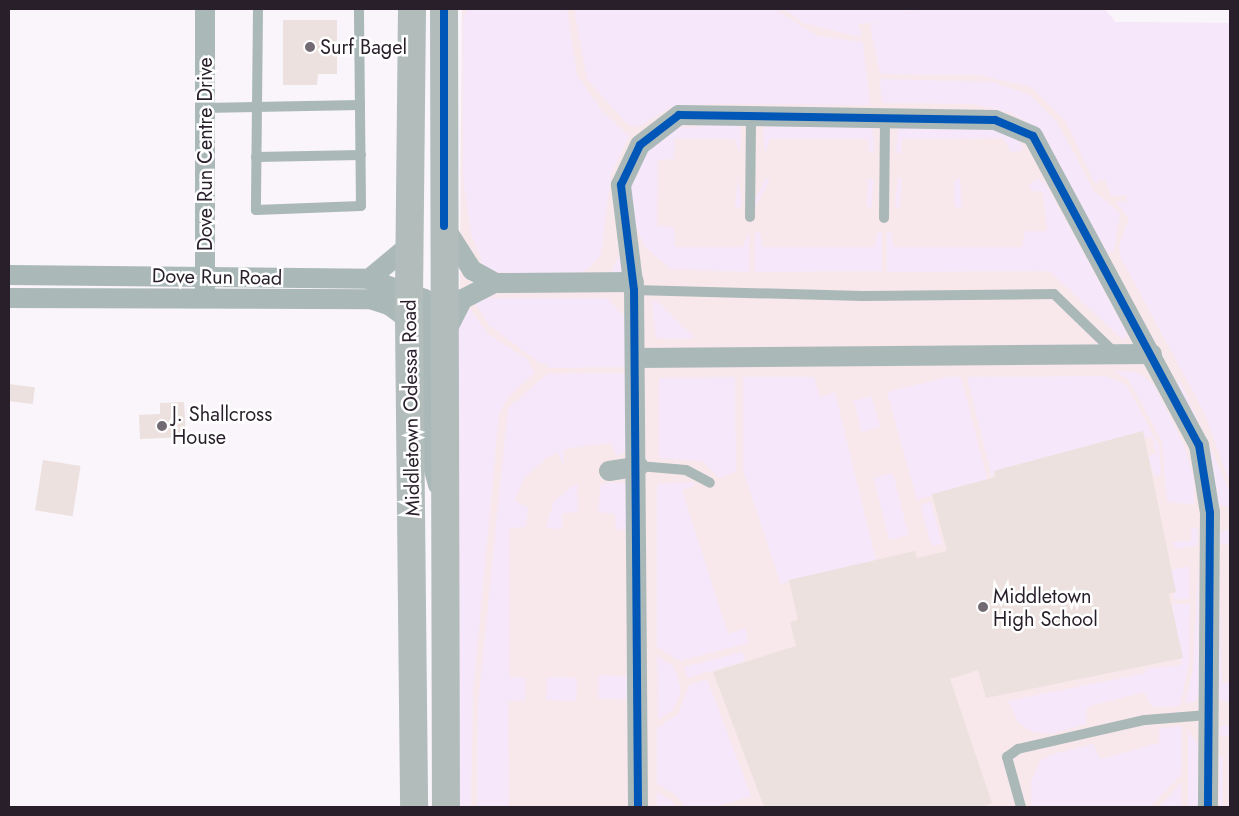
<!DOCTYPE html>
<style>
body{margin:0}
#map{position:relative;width:1239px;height:816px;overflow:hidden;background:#faf4fb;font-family:Jost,sans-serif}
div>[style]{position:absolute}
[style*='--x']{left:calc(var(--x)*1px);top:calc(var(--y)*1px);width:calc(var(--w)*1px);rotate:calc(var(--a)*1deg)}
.education>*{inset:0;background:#f8e7eb}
.green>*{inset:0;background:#f6e7fa;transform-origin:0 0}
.round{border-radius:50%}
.building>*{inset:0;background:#ece1de;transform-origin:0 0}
.lane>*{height:10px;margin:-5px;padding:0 5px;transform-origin:5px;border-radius:5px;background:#aab9b7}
.street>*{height:20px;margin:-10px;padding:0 10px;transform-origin:10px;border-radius:10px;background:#aab9b7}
.primary>*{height:28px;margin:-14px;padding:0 14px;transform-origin:14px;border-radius:14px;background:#b1bcbb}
.cycleway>*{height:8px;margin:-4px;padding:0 4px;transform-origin:4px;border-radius:4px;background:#0057b8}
.dots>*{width:14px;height:14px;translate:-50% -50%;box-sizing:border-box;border:2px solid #fff;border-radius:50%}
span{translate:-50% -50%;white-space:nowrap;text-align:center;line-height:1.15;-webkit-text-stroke:5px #fff;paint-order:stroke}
.poi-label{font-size:20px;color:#281f2a}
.left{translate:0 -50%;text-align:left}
.street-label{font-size:20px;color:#281f2a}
.frame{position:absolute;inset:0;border:10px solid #281f2a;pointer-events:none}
</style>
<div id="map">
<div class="education">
<div style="clip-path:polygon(462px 9px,1105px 9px,1115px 22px,1230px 23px,1230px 807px,456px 807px)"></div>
</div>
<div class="green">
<div style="clip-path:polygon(467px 9px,567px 9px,577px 75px,602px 111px,629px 136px,611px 175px,601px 255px,588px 269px,579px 273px,512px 273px,490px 271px,477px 264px,482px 260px,471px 234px,463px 178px,463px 21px)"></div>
<div style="clip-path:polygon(574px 9px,775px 9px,817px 36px,863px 42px,870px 105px,714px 104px,669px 108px,639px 127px,628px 125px,587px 79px)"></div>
<div style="clip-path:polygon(783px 9px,915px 9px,886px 22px,858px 24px,862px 36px,855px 36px,803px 23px)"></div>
<div style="clip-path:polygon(919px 9px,1105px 9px,1115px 22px,1230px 23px,1230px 484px,1205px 414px,1120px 256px,1119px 244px,1129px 219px,1115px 201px,1126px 202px,1127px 195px,1111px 196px,1106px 180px,1099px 180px,1098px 185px,1094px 182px,1066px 122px,1031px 87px,979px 75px,880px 74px,870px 25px)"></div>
<div style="clip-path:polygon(880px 79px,993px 82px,1030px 95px,1057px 122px,1094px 191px,1120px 213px,1114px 251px,1107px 254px,1044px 139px,1029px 123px,1009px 112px,973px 104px,882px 103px)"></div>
<div style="clip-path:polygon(729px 124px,741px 127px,740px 155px,735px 139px,675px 139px,674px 159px,658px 160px,657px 226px,674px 227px,675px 247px,743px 247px,749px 231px,749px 272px,671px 269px,645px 247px,633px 221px,630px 182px,644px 153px,677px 128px)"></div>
<div style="clip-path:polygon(976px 124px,1015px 138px,1023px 145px,1022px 150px,1012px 153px,1003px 138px,902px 139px,901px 154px,896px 152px,898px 126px)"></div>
<div style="clip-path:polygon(767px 125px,873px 128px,874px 154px,869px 152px,868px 139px,770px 139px,765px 155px,763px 129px)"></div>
<div style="clip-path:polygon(898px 177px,902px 180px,899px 209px,895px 206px)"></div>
<div style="clip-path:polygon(738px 178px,742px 205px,739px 209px,735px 206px)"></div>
<div style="left:766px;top:178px;width:4px;height:29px;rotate:27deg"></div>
<div style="clip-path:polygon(960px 178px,962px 206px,959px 209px,954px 206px,954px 181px)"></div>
<div style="clip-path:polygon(868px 179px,874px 179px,871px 209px,867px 206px)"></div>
<div style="clip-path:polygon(1038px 179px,1045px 183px,1122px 324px,1127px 334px,1123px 340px,1049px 271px,887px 272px,887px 231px,892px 233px,893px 247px,1022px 247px,1025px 231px,1047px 231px,1043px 192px,1033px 191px,1028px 185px)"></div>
<div style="clip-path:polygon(755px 231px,761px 234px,762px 247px,875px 247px,877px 233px,882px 231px,882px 271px,755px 272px)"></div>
<div style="clip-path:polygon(621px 251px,629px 273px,614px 274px,612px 269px)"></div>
<div style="clip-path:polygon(489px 298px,607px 298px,625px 317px,629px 367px,547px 368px,549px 365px,540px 363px,489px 325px,474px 302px)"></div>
<div style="clip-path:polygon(656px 300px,693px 336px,693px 339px,656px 338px,652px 302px)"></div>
<div style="clip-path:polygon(468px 306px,488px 334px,527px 359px,535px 373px,508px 397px,499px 414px,473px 692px,471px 807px,453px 807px,458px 325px)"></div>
<div style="clip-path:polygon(1113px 371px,1137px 372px,1154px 385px,1184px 445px,1194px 479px,1194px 504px,1167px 502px,1162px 442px,1129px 380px)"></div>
<div style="clip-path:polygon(628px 373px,626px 451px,617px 457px,611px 443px,569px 448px,563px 451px,564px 466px,557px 453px,549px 456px,525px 477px,514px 500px,528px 508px,526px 527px,509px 528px,509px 677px,525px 677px,525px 700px,508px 701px,509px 807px,477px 807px,478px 705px,508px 408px,547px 374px)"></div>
<div style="clip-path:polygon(1105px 376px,1126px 384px,1159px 446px,1161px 475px,1155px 476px,1150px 462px,1149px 455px,1156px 454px,1152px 437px,1145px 438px,1143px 431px,994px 471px,992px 478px,967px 377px)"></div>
<div style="clip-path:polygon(735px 377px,736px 472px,719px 478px,702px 461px,659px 458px,659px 378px)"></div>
<div style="clip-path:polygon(743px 377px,814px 377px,820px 397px,835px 392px,876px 561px,789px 580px,781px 585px,743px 470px)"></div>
<div style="clip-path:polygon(948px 377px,961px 377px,987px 479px,917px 500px,887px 392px)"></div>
<div style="clip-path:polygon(1180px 381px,1230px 492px,1230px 507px,1218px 505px,1209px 452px,1177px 382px)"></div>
<div style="left:872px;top:396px;width:32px;height:19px;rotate:76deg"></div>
<div style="left:893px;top:473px;width:64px;height:20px;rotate:76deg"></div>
<div style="clip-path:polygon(621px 482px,631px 489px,630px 529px,616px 530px,615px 514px,598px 512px,601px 484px)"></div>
<div style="clip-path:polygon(693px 482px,695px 486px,682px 490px,728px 634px,745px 628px,748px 643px,680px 661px,657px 647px,657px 484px)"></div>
<div style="clip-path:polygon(577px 483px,578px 512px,562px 513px,562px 529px,546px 528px,554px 501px)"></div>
<div style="left:931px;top:502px;width:43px;height:11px;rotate:75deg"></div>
<div style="clip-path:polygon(1191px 527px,1197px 528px,1198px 545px,1176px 549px,1171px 542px,1191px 541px)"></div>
<div style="clip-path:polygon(1230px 529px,1230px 544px,1220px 544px,1219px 532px)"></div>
<div style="clip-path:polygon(1220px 563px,1222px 683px,1230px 683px,1230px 703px,1219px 699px)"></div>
<div style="clip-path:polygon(1198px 564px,1199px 692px,1196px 701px,1185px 704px,1193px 669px)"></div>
<div style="clip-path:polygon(1189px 566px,1189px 599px,1174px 599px,1172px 570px)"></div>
<div style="clip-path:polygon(1172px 604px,1190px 604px,1189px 663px,1180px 706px,1152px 707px,1144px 692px,1087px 707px,1086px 724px,1050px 734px,1032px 732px,1018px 722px,1008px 701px,1145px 673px,1146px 669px,1182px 665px)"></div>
<div style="clip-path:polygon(742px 652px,745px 661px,687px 678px,684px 667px)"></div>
<div style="clip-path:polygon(657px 655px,675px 668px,681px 691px,673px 710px,658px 720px)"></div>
<div style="left:599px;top:675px;width:33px;height:23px;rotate:3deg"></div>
<div style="left:547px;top:677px;width:30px;height:23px;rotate:2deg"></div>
<div style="clip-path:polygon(707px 679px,751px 796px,715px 807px,685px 807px,676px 795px,657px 784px,657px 728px,678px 714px,689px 685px)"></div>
<div class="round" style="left:1219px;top:725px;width:12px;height:12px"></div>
<div style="clip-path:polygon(1182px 726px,1182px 774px,1150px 807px,1031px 807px,1031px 782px,1040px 761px,1049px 755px,1093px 744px,1100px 759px,1159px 743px,1159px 728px)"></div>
<div style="clip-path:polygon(1188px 730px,1198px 745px,1198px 807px,1188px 807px)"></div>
<div style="left:1230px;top:751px;width:56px;height:2px;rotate:90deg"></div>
<div style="left:1219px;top:756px;width:4px;height:51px"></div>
<div style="clip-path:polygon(1181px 783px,1182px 807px,1159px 807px)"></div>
<div style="clip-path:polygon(657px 792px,673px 802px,676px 807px,657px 807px)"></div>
</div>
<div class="building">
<div style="clip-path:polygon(283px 20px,337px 20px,337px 74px,318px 74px,317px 85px,283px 85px)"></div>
<div style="left:9px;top:384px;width:26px;height:17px;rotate:7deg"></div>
<div style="clip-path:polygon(184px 402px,186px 437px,140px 439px,139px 415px,160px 414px,160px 403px)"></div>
<div style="clip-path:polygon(1143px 431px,1176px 592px,1169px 594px,1183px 658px,986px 698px,978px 670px,950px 679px,992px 803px,982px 807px,764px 807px,713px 672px,796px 646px,790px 622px,798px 620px,789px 580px,915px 551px,917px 558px,947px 551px,932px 494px,996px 477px,994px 471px)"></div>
<div style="left:43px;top:460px;width:38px;height:51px;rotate:9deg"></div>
</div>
<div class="lane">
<div style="--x:258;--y:9;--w:201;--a:90.6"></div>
<div style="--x:256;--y:210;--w:105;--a:-2.2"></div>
<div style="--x:361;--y:206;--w:197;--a:-90.6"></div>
<div style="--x:204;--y:108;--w:156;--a:-1.1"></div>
<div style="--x:256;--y:157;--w:105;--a:-1.1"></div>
<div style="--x:750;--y:217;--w:102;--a:-89.4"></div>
<div style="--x:884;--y:218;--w:101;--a:-89.4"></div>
<div style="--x:634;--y:290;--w:229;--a:1.5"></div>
<div style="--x:863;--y:296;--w:191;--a:-0.6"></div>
<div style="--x:1054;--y:294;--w:85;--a:44"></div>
<div style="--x:639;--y:466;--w:47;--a:4.9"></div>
<div style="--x:686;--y:470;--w:27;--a:28"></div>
<div style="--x:1021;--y:807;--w:52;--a:-105.6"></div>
<div style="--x:1007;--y:757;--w:14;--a:-36"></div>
<div style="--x:1018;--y:749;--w:130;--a:-12.9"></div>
<div style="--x:1145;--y:720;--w:63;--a:-4.5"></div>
</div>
<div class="street">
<div style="--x:446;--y:229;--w:49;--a:57.6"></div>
<div style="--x:472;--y:270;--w:26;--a:29"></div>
<div style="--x:9;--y:275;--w:360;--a:0.6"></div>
<div style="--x:369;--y:279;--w:56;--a:-39.9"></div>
<div style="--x:369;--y:279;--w:59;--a:19.7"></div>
<div style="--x:425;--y:299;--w:10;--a:61"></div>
<div style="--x:430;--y:308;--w:147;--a:90"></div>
<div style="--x:430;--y:455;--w:31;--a:75"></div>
<div style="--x:205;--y:289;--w:280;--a:-90"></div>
<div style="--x:9;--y:298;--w:361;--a:0.2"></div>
<div style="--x:370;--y:299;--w:20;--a:18"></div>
<div style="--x:389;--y:305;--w:25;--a:37"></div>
<div style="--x:447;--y:330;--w:35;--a:-63"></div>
<div style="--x:463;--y:299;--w:36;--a:-27"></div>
<div style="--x:495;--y:283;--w:139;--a:-0.4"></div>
<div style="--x:636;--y:358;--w:516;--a:-0.44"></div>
<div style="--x:609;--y:471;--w:30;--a:-9"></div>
<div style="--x:638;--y:807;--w:517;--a:-90.44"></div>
<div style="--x:634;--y:290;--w:106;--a:-97.1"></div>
<div style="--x:621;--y:185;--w:44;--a:-64.6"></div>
<div style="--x:640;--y:145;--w:49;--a:-37.6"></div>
<div style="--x:679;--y:115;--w:316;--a:0.9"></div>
<div style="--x:995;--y:120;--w:41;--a:22.8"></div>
<div style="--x:1033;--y:136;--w:351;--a:61.8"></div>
<div style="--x:1199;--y:445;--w:69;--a:80.8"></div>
<div style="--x:1210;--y:513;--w:294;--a:90.4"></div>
</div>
<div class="primary">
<div style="--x:412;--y:9;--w:311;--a:90.6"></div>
<div style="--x:409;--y:320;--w:487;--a:89.4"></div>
<div style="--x:444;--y:9;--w:798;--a:89.86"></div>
</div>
<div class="cycleway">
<div style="--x:444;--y:9;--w:217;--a:90"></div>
<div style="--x:638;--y:807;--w:517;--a:-90.44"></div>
<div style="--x:634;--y:290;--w:106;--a:-97.1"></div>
<div style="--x:621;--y:185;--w:44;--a:-64.6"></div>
<div style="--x:640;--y:145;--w:49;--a:-37.6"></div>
<div style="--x:679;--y:115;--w:316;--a:0.9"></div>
<div style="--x:995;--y:120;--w:41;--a:22.8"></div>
<div style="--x:1033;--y:136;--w:351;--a:61.8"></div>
<div style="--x:1199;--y:445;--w:69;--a:80.8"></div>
<div style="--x:1210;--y:513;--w:294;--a:90.4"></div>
</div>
<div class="dots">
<div style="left:310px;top:47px;background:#726a73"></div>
<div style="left:162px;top:426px;background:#726a73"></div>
<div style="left:983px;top:607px;background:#726a73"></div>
</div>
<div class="poi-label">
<span class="left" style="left:320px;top:47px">Surf Bagel</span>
<span class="left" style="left:172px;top:426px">J. Shallcross<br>House</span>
<span class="left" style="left:993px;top:608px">Middletown<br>High School</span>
</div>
<div class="street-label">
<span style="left:205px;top:154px;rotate:-90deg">Dove Run Centre Drive</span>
<span style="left:217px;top:277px;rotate:1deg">Dove Run Road</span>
<span style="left:411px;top:408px;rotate:-91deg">Middletown Odessa Road</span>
</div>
<div class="frame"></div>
</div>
